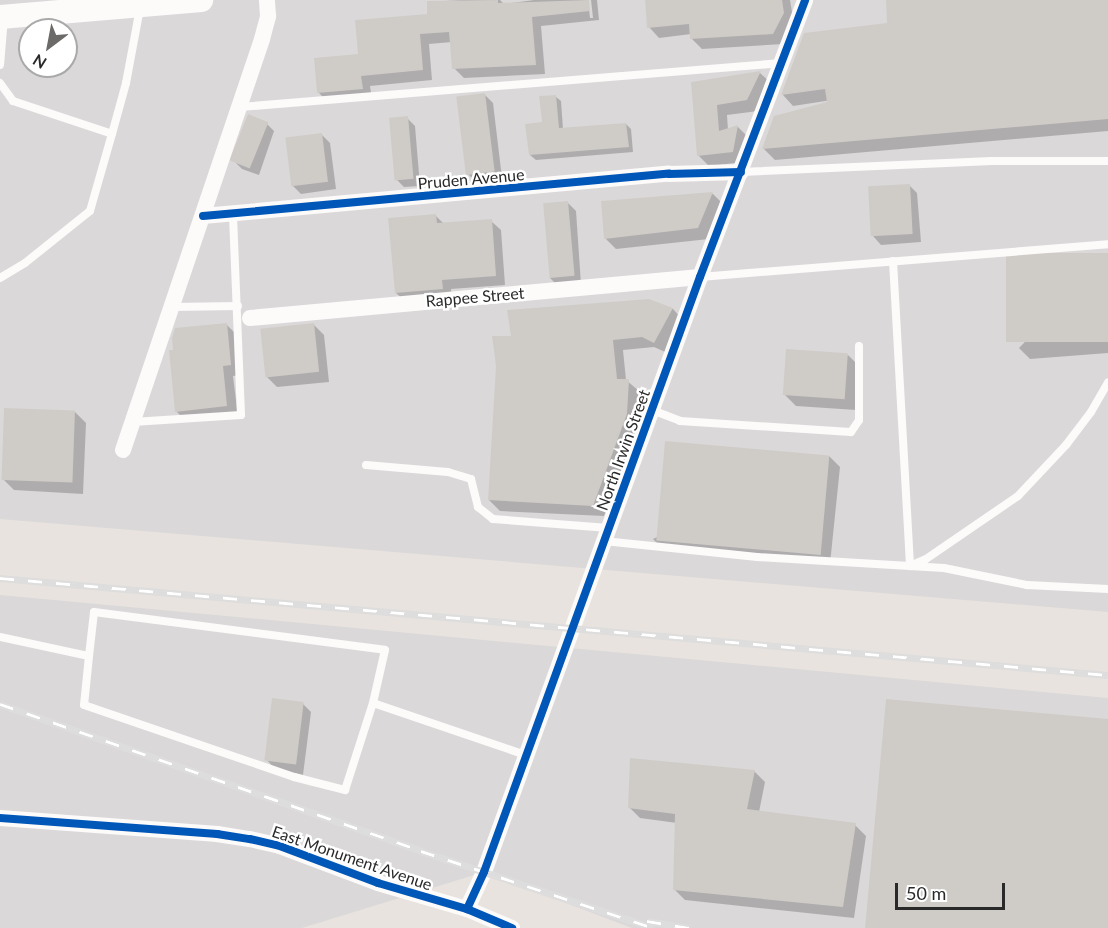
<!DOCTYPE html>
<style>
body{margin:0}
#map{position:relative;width:1108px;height:928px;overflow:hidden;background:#e8e3de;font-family:Lato,sans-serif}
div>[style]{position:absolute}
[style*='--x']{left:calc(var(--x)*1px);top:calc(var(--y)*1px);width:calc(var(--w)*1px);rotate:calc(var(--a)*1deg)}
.industrial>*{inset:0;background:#dbd8da}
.shadow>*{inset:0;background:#0003}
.building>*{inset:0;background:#cfccc8;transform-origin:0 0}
.lane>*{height:8px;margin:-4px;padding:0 4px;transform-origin:4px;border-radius:4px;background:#fcfbfa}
.street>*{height:16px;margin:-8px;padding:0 8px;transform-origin:8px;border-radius:8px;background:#fcfbfa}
.secondary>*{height:24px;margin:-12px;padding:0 12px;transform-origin:12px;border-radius:12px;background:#fcfbfa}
.rail>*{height:7px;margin-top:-3.5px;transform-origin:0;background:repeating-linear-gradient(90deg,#fff 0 14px,#ddddde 0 28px);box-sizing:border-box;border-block:2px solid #ddddde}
.cycleway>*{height:8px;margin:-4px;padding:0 4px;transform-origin:4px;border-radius:4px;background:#0057b8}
span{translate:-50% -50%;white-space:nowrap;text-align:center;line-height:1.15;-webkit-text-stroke:5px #fff;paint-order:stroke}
.street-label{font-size:16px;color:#292929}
.north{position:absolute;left:18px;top:18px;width:60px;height:60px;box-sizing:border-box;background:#fff;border:2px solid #a9a9a9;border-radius:50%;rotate:212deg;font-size:16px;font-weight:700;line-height:24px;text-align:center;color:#292929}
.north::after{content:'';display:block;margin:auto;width:21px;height:27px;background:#6c6a68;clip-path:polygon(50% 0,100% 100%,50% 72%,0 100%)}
.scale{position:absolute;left:895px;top:883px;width:110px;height:27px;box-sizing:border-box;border:3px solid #292929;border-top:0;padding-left:8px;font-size:18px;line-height:21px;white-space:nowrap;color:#292929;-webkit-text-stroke:4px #fff;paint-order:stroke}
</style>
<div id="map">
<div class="industrial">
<div style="clip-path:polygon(evenodd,0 0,1108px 0,1108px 612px,0 519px,0 0,30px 30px,66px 30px,66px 66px,30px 66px,30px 30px)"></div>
<div style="clip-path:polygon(0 595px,1108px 698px,1108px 928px,632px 928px,484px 872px,302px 928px,0 928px)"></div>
</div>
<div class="shadow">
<div style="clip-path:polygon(462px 0,500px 0,504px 4px,534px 0,588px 0,590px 18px,593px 18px,591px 0,597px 0,599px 20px,541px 26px,545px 74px,464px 78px,454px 68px,452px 42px,429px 44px,432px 80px,370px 86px,372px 99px,328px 102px,318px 92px,360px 55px,429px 15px,428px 2px)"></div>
<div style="clip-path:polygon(646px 0,790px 0,794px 24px,783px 44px,702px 49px,691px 38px,691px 34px,659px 38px,649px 27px)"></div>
<div style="clip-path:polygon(887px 0,1108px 0,1108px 131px,775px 160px,764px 149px,775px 117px,832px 102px,832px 100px,793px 106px,783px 95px,805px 34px,888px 24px)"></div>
<div style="clip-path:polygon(760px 73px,771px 83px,758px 111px,727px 115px,728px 130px,738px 127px,749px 138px,743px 162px,709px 166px,698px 155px,693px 83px)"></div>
<div style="clip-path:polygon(485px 95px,493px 103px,502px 178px,475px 181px,467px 173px)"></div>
<div style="clip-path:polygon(555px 96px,561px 101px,563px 129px,626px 124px,631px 129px,633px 152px,536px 160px,530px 155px)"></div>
<div style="clip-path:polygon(407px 118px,415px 126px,420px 186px,404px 187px,396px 179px)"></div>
<div style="clip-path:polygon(265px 122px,274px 131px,259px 175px,242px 169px,234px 161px)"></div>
<div style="clip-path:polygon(322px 135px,330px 143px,336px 189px,301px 194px,293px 186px)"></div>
<div style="clip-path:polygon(909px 185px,917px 193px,921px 242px,881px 245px,873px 236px)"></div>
<div style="clip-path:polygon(713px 194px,723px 204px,709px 239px,616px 249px,605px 238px,603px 202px)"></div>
<div style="clip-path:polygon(568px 203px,576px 211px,581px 284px,558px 286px,550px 278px)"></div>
<div style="clip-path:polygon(435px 215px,444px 224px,491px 221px,501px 230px,505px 285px,451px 289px,452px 298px,406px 302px,396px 293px)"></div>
<div style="clip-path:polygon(1108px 255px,1108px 353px,1030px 359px,1019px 348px)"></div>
<div style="clip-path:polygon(649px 300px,673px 309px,683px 320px,665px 352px,654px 347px,623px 350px,626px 380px,639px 391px,638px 426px,604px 516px,500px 511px,489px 500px,512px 337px)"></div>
<div style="clip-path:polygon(226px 324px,237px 335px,241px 375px,233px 376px,238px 417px,187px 422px,176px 411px,175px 351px)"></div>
<div style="clip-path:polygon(313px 324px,324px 335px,329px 382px,277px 387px,266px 376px)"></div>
<div style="clip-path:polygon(848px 355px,859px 366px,856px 410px,796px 406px,785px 395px)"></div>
<div style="clip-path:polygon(75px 412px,86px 423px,83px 494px,14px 490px,3px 479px)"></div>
<div style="clip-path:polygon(829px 456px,840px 467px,830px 564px,664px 550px,653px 539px)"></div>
<div style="clip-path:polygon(303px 704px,311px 712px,303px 775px,274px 768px,266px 759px)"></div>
<div style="clip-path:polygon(754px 771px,765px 782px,759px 812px,855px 825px,866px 836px,854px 918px,685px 900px,674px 889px,677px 823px,640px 818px,629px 807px)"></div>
</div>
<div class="building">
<div style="clip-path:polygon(498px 0,498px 3px,589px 0,590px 11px,532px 17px,536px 65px,452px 69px,449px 32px,420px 34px,423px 70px,361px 76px,363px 89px,317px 93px,314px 58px,358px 54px,355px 20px,427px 14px,427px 1px)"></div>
<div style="clip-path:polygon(645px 0,782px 0,784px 13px,773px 34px,690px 39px,689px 24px,647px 28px)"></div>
<div style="clip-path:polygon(886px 0,1108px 0,1108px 119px,762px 149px,774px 116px,827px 102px,825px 89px,781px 95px,804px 33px,887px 23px)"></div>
<div style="clip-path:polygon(761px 71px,747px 100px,717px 105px,719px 131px,738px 125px,733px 152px,697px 156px,691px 82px)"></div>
<div style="left:485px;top:93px;width:79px;height:29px;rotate:83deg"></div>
<div style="clip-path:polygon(556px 95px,559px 128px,626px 123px,629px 147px,529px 155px,525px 124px,542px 122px,539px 96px)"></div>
<div style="left:248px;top:114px;width:22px;height:50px;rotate:22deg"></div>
<div style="left:408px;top:116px;width:63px;height:19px;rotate:85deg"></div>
<div style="left:322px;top:133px;width:49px;height:37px;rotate:83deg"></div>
<div style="left:910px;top:184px;width:50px;height:42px;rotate:87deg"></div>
<div style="clip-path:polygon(713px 192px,698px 228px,604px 239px,601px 201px)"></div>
<div style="left:568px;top:201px;width:75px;height:25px;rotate:85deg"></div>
<div style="clip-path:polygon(436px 214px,437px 223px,492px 219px,496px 276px,442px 280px,443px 289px,395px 293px,388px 218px)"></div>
<div style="left:1108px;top:253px;width:89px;height:102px;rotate:90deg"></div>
<div style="clip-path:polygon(649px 299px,673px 308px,654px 343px,642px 337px,613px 340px,617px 379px,629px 379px,627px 414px,593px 506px,488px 500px,496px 366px,492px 336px,511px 336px,507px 310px)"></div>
<div style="clip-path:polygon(227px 323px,231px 365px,223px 366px,227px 406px,175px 412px,169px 350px,173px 350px,172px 338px,175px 328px)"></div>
<div style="left:314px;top:323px;width:49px;height:54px;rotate:84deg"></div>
<div style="left:786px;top:349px;width:62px;height:46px;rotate:4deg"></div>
<div style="left:4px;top:408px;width:71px;height:72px;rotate:2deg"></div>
<div style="left:665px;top:441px;width:165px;height:100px;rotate:5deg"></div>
<div style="left:272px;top:698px;width:32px;height:63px;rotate:7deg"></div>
<div style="clip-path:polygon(886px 699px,1108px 719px,1108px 928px,865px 928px)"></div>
<div style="clip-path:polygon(630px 758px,755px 770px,747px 809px,856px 823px,843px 907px,673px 890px,675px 814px,628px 808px)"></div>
</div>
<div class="lane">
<div style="--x:0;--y:65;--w:48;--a:-85.2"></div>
<div style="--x:0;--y:83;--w:22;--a:54"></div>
<div style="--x:13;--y:101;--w:104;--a:18.4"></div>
<div style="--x:112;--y:134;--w:53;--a:-74.6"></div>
<div style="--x:126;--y:83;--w:76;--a:-79.4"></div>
<div style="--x:240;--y:107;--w:544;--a:-4.64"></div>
<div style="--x:741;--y:172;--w:251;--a:-2.5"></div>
<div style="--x:992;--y:161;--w:116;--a:0"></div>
<div style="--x:893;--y:261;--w:305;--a:86.8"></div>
<div style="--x:910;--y:566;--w:17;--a:-24"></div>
<div style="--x:926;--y:559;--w:112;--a:-34.4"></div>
<div style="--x:1018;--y:496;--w:70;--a:-46.7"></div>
<div style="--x:1066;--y:445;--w:41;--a:-52.9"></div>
<div style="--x:1091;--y:412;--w:34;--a:-60"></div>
<div style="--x:700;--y:277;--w:409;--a:-4.6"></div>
<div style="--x:0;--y:278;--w:29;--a:-31"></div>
<div style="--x:25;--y:263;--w:83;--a:-38.7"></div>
<div style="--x:90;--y:211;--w:80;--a:-74.1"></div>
<div style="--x:172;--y:307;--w:66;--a:-0.9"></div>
<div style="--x:652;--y:410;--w:30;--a:21"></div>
<div style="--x:680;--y:421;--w:171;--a:3.7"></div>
<div style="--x:851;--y:432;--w:14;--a:-56"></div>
<div style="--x:859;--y:420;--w:74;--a:-90"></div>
<div style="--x:133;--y:422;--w:108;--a:-3.7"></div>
<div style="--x:241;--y:415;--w:202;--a:-92.3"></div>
<div style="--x:366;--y:465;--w:82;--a:4.9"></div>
<div style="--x:448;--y:472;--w:24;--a:17"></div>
<div style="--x:471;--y:479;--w:29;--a:76"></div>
<div style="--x:478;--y:507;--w:19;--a:39"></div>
<div style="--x:493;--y:519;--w:116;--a:4.4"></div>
<div style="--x:604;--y:541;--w:154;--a:6"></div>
<div style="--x:757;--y:557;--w:187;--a:3.4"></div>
<div style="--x:944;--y:568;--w:85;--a:11.6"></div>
<div style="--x:1027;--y:585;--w:81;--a:2.8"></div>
<div style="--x:0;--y:637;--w:91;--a:12.1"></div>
<div style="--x:89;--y:656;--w:44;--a:-83.5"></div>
<div style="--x:94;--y:612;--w:293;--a:7.4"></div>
<div style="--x:385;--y:650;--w:54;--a:102.8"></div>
<div style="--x:373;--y:703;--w:162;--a:18.8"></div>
<div style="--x:89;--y:656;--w:49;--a:95.8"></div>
<div style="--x:84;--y:705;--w:222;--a:18.9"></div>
<div style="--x:294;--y:777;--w:53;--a:14.3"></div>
<div style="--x:345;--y:790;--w:91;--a:-72.2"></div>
</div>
<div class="street">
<div style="--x:203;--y:216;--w:468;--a:-5.2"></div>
<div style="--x:669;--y:174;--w:72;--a:-1.6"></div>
<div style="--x:250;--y:318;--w:452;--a:-5.2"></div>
<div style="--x:123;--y:450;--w:434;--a:-71.3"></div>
<div style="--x:262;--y:39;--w:24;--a:-75"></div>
<div style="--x:268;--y:16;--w:16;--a:-94"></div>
<div style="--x:0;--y:818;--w:218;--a:4.2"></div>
<div style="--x:217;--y:834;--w:33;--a:9"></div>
<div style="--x:250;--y:839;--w:28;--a:13"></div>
<div style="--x:277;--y:845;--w:108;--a:20.6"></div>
<div style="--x:378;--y:883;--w:93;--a:16.3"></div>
<div style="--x:467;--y:909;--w:49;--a:22.9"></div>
<div style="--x:467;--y:909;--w:41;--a:-65.3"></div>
<div style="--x:484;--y:872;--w:633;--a:-70.05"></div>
<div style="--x:700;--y:277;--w:296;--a:-69.2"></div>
</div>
<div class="secondary">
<div style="--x:0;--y:17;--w:202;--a:-4.8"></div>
</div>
<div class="rail">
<div style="--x:0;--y:578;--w:1112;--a:5"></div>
<div style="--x:0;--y:704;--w:446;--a:19.2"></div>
<div style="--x:421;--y:851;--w:245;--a:18.3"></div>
<div style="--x:647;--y:921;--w:43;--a:9.5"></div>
</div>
<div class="cycleway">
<div style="--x:203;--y:216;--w:468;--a:-5.2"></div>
<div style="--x:669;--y:174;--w:72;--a:-1.6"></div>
<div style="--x:0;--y:818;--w:218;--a:4.2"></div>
<div style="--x:217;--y:834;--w:33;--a:9"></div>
<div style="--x:250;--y:839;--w:28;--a:13"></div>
<div style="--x:277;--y:845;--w:108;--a:20.6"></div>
<div style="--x:378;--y:883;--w:93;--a:16.3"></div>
<div style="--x:467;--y:909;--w:49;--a:22.9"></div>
<div style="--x:467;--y:909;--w:41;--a:-65.3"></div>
<div style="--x:484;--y:872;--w:633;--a:-70.05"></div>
<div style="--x:700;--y:277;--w:296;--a:-69.2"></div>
</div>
<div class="street-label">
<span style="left:471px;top:179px;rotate:-5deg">Pruden Avenue</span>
<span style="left:475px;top:297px;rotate:-5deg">Rappee Street</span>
<span style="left:623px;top:450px;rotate:-70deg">North Irwin Street</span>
<span style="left:352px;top:858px;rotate:19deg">East Monument Avenue</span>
</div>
<div class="north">N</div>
<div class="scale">50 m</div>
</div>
